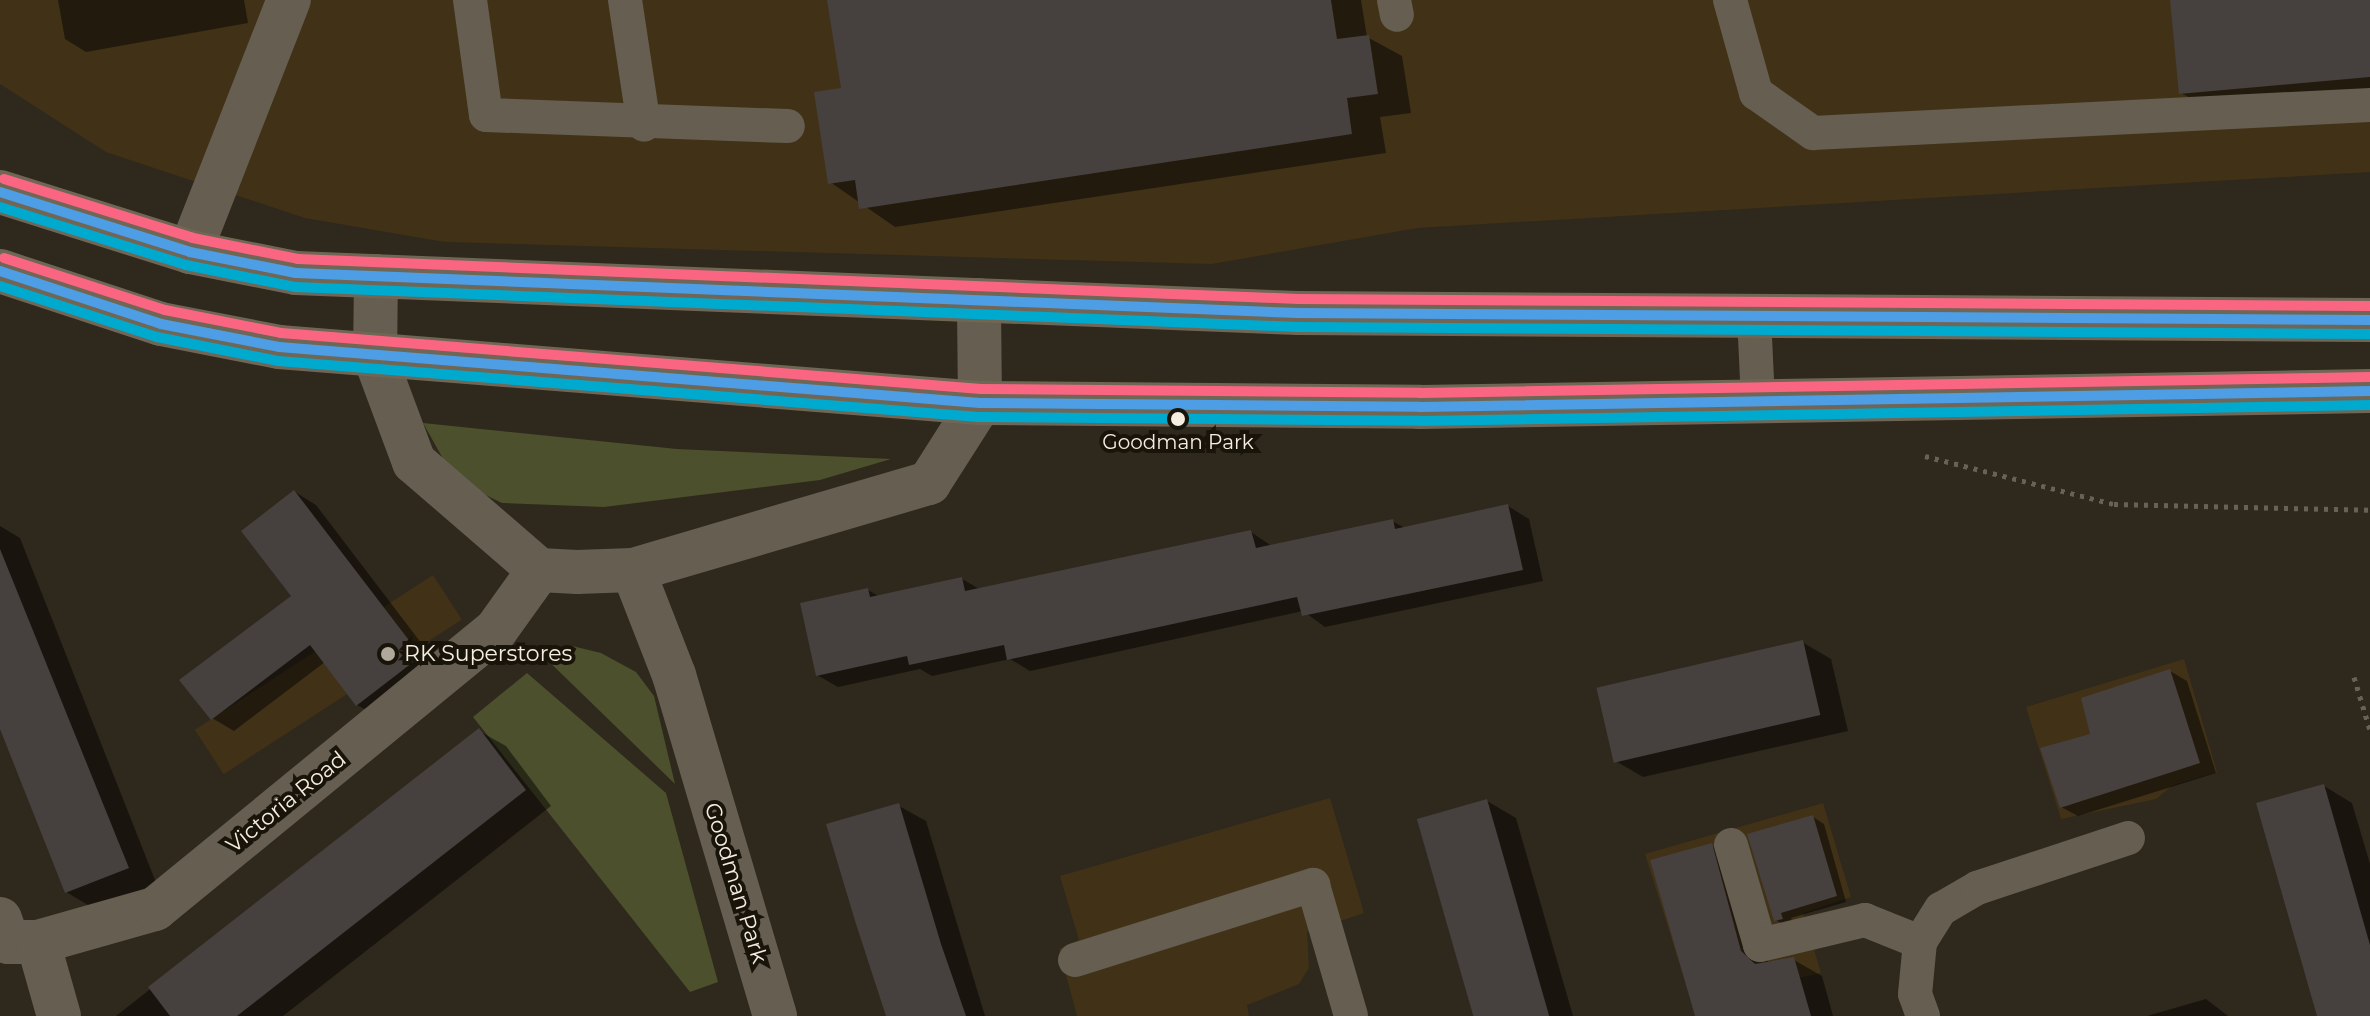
<!DOCTYPE html>
<style>
body{margin:0}
#map{position:relative;width:2370px;height:1016px;overflow:hidden;background:#2f281c;font-family:Montserrat,sans-serif}
div>[style]{position:absolute}
[style*='--x']{left:calc(var(--x)*1px);top:calc(var(--y)*1px);width:calc(var(--w)*1px);rotate:calc(var(--a)*1deg)}
.built>*{inset:0;background:#413217;transform-origin:0 0}
.green>*{inset:0;background:#4c502c}
.shadow>*{inset:0;background:#0007}
.building>*{inset:0;background:#46403e;transform-origin:0 0}
.path>*{height:5px;margin-top:-2.5px;transform-origin:0;background:repeating-linear-gradient(90deg,#676157 0 4px,transparent 0 10px)}
.lane>*{height:34px;margin:-17px;padding:0 17px;transform-origin:17px;border-radius:17px;background:#655e51}
.street>*{height:44px;margin:-22px;padding:0 22px;transform-origin:22px;border-radius:22px;background:#655e51}
.primary>*{height:44px;margin:-22px;padding:0 22px;transform-origin:22px;border-radius:22px;background:#706655}
.bus-1>*{height:10px;margin:-5px;padding:0 5px;transform-origin:5px;border-radius:5px;background:#4d9ee5}
.bus-2>*{height:10px;margin:-5px;padding:0 5px;transform-origin:5px;border-radius:5px;background:#00a9ce}
.bus-3>*{height:10px;margin:-5px;padding:0 5px;transform-origin:5px;border-radius:5px;background:#fa6682}
.dots>*{width:22px;height:22px;translate:-50% -50%;box-sizing:border-box;border:4px solid #19140a;border-radius:50%}
span{translate:-50% -50%;white-space:nowrap;text-align:center;line-height:1.15;-webkit-text-stroke:8px #19140a;paint-order:stroke}
.bus-label{font-size:20px;color:#f5eddf}
.poi-label{font-size:22px;color:#f5eddf}
.left{translate:0 -50%;text-align:left}
.street-label{font-size:22px;color:#f5eddf}
</style>
<div id="map">
<div class="built">
<div style="clip-path:polygon(0 0,2370px 0,2370px 172px,1417px 228px,1212px 264px,445px 242px,305px 218px,106px 152px,0 84px)"></div>
<div style="left:433px;top:575px;width:53px;height:284px;rotate:57deg"></div>
<div style="clip-path:polygon(2184px 659px,2217px 772px,2173px 785px,2156px 799px,2061px 819px,2026px 707px)"></div>
<div style="clip-path:polygon(1330px 798px,1364px 913px,1307px 932px,1309px 968px,1299px 984px,1247px 1005px,1249px 1016px,1077px 1016px,1059px 949px,1079px 940px,1060px 876px)"></div>
<div style="clip-path:polygon(1823px 803px,1851px 897px,1803px 913px,1821px 973px,1736px 992px,1689px 994px,1645px 854px)"></div>
</div>
<div class="green">
<div style="clip-path:polygon(423px 423px,677px 449px,891px 459px,820px 480px,604px 507px,502px 503px,455px 480px)"></div>
<div style="clip-path:polygon(572px 646px,601px 653px,636px 672px,654px 696px,675px 784px,536px 649px)"></div>
<div style="clip-path:polygon(527px 673px,666px 793px,718px 982px,690px 992px,473px 717px)"></div>
</div>
<div class="shadow">
<div style="clip-path:polygon(58px 0,244px 0,248px 23px,86px 52px,65px 39px)"></div>
<div style="clip-path:polygon(836px 0,1361px 0,1367px 37px,1402px 56px,1411px 113px,1380px 117px,1386px 153px,895px 227px,830px 182px,843px 90px)"></div>
<div style="clip-path:polygon(2172px 0,2370px 0,2370px 99px,2215px 112px,2181px 93px)"></div>
<div style="clip-path:polygon(295px 492px,316px 505px,441px 669px,379px 717px,357px 705px,325px 662px,234px 731px,212px 718px,294px 596px)"></div>
<div style="clip-path:polygon(1508px 506px,1529px 519px,1543px 581px,1325px 627px,1303px 611px,1030px 671px,1010px 659px,932px 676px,920px 669px,838px 687px,817px 675px,868px 590px,880px 597px,962px 579px,981px 590px,1251px 532px,1273px 547px,1392px 521px,1405px 528px)"></div>
<div style="clip-path:polygon(0 526px,20px 538px,157px 885px,95px 909px,66px 892px,0 724px)"></div>
<div style="clip-path:polygon(1802px 642px,1831px 659px,1848px 731px,1643px 777px,1614px 760px)"></div>
<div style="clip-path:polygon(2170px 671px,2187px 681px,2216px 773px,2078px 816px,2061px 807px,2093px 736px)"></div>
<div style="clip-path:polygon(479px 731px,506px 746px,551px 806px,283px 1016px,116px 1016px)"></div>
<div style="clip-path:polygon(2324px 786px,2352px 803px,2370px 864px,2370px 1016px,2319px 1016px)"></div>
<div style="clip-path:polygon(1487px 801px,1516px 818px,1573px 1016px,1476px 1016px)"></div>
<div style="clip-path:polygon(899px 806px,926px 821px,985px 1016px,886px 1016px)"></div>
<div style="clip-path:polygon(1813px 817px,1824px 824px,1846px 902px,1791px 918px,1793px 925px,1786px 926px,1776px 920px)"></div>
<div style="clip-path:polygon(1711px 846px,1739px 861px,1769px 965px,1794px 960px,1822px 976px,1833px 1016px,1731px 1016px)"></div>
<div style="clip-path:polygon(2206px 999px,2228px 1016px,2147px 1016px)"></div>
</div>
<div class="building">
<div style="clip-path:polygon(827px 0,1331px 0,1337px 39px,1369px 35px,1378px 94px,1347px 98px,1352px 134px,859px 209px,855px 180px,828px 184px,814px 92px,841px 88px)"></div>
<div style="clip-path:polygon(2170px 0,2370px 0,2370px 77px,2179px 94px)"></div>
<div style="clip-path:polygon(294px 490px,421px 656px,356px 706px,310px 645px,211px 720px,179px 680px,291px 596px,241px 531px)"></div>
<div style="clip-path:polygon(1508px 504px,1523px 570px,1302px 616px,1297px 597px,1007px 660px,1004px 645px,909px 665px,907px 656px,816px 676px,800px 603px,868px 588px,870px 597px,962px 577px,965px 591px,1251px 530px,1256px 548px,1393px 519px,1395px 529px)"></div>
<div style="clip-path:polygon(0 549px,129px 868px,65px 893px,0 729px)"></div>
<div style="left:1803px;top:640px;width:77px;height:212px;rotate:77deg"></div>
<div style="clip-path:polygon(2170px 669px,2200px 763px,2060px 808px,2040px 748px,2090px 734px,2081px 698px)"></div>
<div style="clip-path:polygon(479px 728px,526px 790px,237px 1016px,170px 1016px,148px 987px)"></div>
<div style="clip-path:polygon(2324px 784px,2370px 945px,2370px 1016px,2317px 1016px,2256px 803px)"></div>
<div style="left:1487px;top:799px;width:226px;height:73px;rotate:74deg"></div>
<div style="clip-path:polygon(899px 803px,941px 944px,966px 1016px,886px 1016px,856px 924px,826px 824px)"></div>
<div style="clip-path:polygon(1813px 815px,1837px 896px,1781px 913px,1783px 919px,1774px 921px,1747px 834px)"></div>
<div style="clip-path:polygon(1712px 843px,1741px 951px,1755px 964px,1794px 957px,1811px 1016px,1695px 1016px,1650px 860px)"></div>
</div>
<div class="path">
<div style="--x:1925;--y:456;--w:195;--a:14.3"></div>
<div style="--x:2114;--y:504;--w:256;--a:1.3"></div>
<div style="--x:2354;--y:677;--w:55;--a:73.2"></div>
</div>
<div class="lane">
<div style="--x:470;--y:0;--w:116;--a:82.1"></div>
<div style="--x:486;--y:115;--w:302;--a:2.1"></div>
<div style="--x:625;--y:0;--w:126;--a:81.4"></div>
<div style="--x:1394;--y:0;--w:15;--a:79"></div>
<div style="--x:1730;--y:0;--w:97;--a:74.4"></div>
<div style="--x:1756;--y:93;--w:70;--a:35.1"></div>
<div style="--x:1813;--y:133;--w:558;--a:-2.88"></div>
<div style="--x:1754;--y:316;--w:85;--a:87.3"></div>
<div style="--x:1731;--y:845;--w:104;--a:73.8"></div>
<div style="--x:1760;--y:945;--w:108;--a:-13.4"></div>
<div style="--x:1865;--y:920;--w:59;--a:21.8"></div>
<div style="--x:1075;--y:960;--w:250;--a:-17.5"></div>
<div style="--x:1313;--y:885;--w:136;--a:73.8"></div>
<div style="--x:1923;--y:1016;--w:23;--a:-110"></div>
<div style="--x:1915;--y:994;--w:52;--a:-84.5"></div>
<div style="--x:1920;--y:942;--w:39;--a:-58"></div>
<div style="--x:1941;--y:909;--w:42;--a:-30.3"></div>
<div style="--x:1977;--y:888;--w:159;--a:-18.3"></div>
</div>
<div class="street">
<div style="--x:190;--y:252;--w:271;--a:-68.6"></div>
<div style="--x:376;--y:276;--w:81;--a:90.7"></div>
<div style="--x:375;--y:357;--w:112;--a:69.6"></div>
<div style="--x:414;--y:462;--w:165;--a:40.8"></div>
<div style="--x:539;--y:570;--w:38;--a:3"></div>
<div style="--x:577;--y:572;--w:56;--a:-2"></div>
<div style="--x:633;--y:570;--w:309;--a:-16.4"></div>
<div style="--x:929;--y:483;--w:95;--a:-57.5"></div>
<div style="--x:980;--y:403;--w:103;--a:-90.6"></div>
<div style="--x:633;--y:570;--w:113;--a:68.7"></div>
<div style="--x:674;--y:675;--w:356;--a:73.5"></div>
<div style="--x:0;--y:919;--w:24;--a:71"></div>
<div style="--x:8;--y:942;--w:30;--a:0"></div>
<div style="--x:38;--y:942;--w:122;--a:-15.8"></div>
<div style="--x:155;--y:909;--w:441;--a:-39.3"></div>
<div style="--x:496;--y:630;--w:74;--a:-54.4"></div>
<div style="--x:38;--y:942;--w:77;--a:74.2"></div>
</div>
<div class="primary">
<div style="--x:0;--y:192;--w:199;--a:17.5"></div>
<div style="--x:190;--y:252;--w:108;--a:11.2"></div>
<div style="--x:296;--y:273;--w:1003;--a:2.29"></div>
<div style="--x:1298;--y:313;--w:1072;--a:0.37"></div>
<div style="--x:0;--y:271;--w:169;--a:18.2"></div>
<div style="--x:161;--y:324;--w:120;--a:11"></div>
<div style="--x:279;--y:347;--w:703;--a:4.57"></div>
<div style="--x:980;--y:403;--w:440;--a:0.5"></div>
<div style="--x:1420;--y:407;--w:950;--a:-0.96"></div>
</div>
<div class="bus-1">
<div style="--x:0;--y:192;--w:199;--a:17.5"></div>
<div style="--x:190;--y:252;--w:108;--a:11.2"></div>
<div style="--x:296;--y:273;--w:1003;--a:2.29"></div>
<div style="--x:1298;--y:313;--w:1072;--a:0.37"></div>
<div style="--x:0;--y:271;--w:169;--a:18.2"></div>
<div style="--x:161;--y:324;--w:120;--a:11"></div>
<div style="--x:279;--y:347;--w:703;--a:4.57"></div>
<div style="--x:980;--y:403;--w:440;--a:0.5"></div>
<div style="--x:1420;--y:407;--w:950;--a:-0.96"></div>
</div>
<div class="bus-2">
<div style="--x:0;--y:207;--w:195;--a:17.3"></div>
<div style="--x:186;--y:265;--w:111;--a:11.4"></div>
<div style="--x:295;--y:287;--w:1004;--a:2.28"></div>
<div style="--x:1298;--y:327;--w:1072;--a:0.37"></div>
<div style="--x:0;--y:286;--w:165;--a:18"></div>
<div style="--x:157;--y:337;--w:123;--a:11.2"></div>
<div style="--x:278;--y:361;--w:703;--a:4.57"></div>
<div style="--x:979;--y:417;--w:441;--a:0.5"></div>
<div style="--x:1420;--y:421;--w:950;--a:-0.96"></div>
</div>
<div class="bus-3">
<div style="--x:4;--y:179;--w:198;--a:17.3"></div>
<div style="--x:193;--y:238;--w:107;--a:11.3"></div>
<div style="--x:298;--y:259;--w:1001;--a:2.29"></div>
<div style="--x:1298;--y:299;--w:1072;--a:0.37"></div>
<div style="--x:4;--y:258;--w:169;--a:17.9"></div>
<div style="--x:165;--y:310;--w:118;--a:11.2"></div>
<div style="--x:281;--y:333;--w:702;--a:4.57"></div>
<div style="--x:981;--y:389;--w:439;--a:0.5"></div>
<div style="--x:1420;--y:393;--w:950;--a:-0.96"></div>
</div>
<div class="dots">
<div style="left:1178px;top:419px;background:#f5eddf"></div>
<div style="left:388px;top:654px;background:#b0a89b"></div>
</div>
<div class="bus-label">
<span style="left:1178px;top:442px">Goodman Park</span>
</div>
<div class="poi-label">
<span class="left" style="left:404px;top:654px">RK Superstores</span>
</div>
<div class="street-label">
<span style="left:286px;top:802px;rotate:-39deg">Victoria Road</span>
<span style="left:736px;top:883px;rotate:73deg">Goodman Park</span>
</div>
</div>
